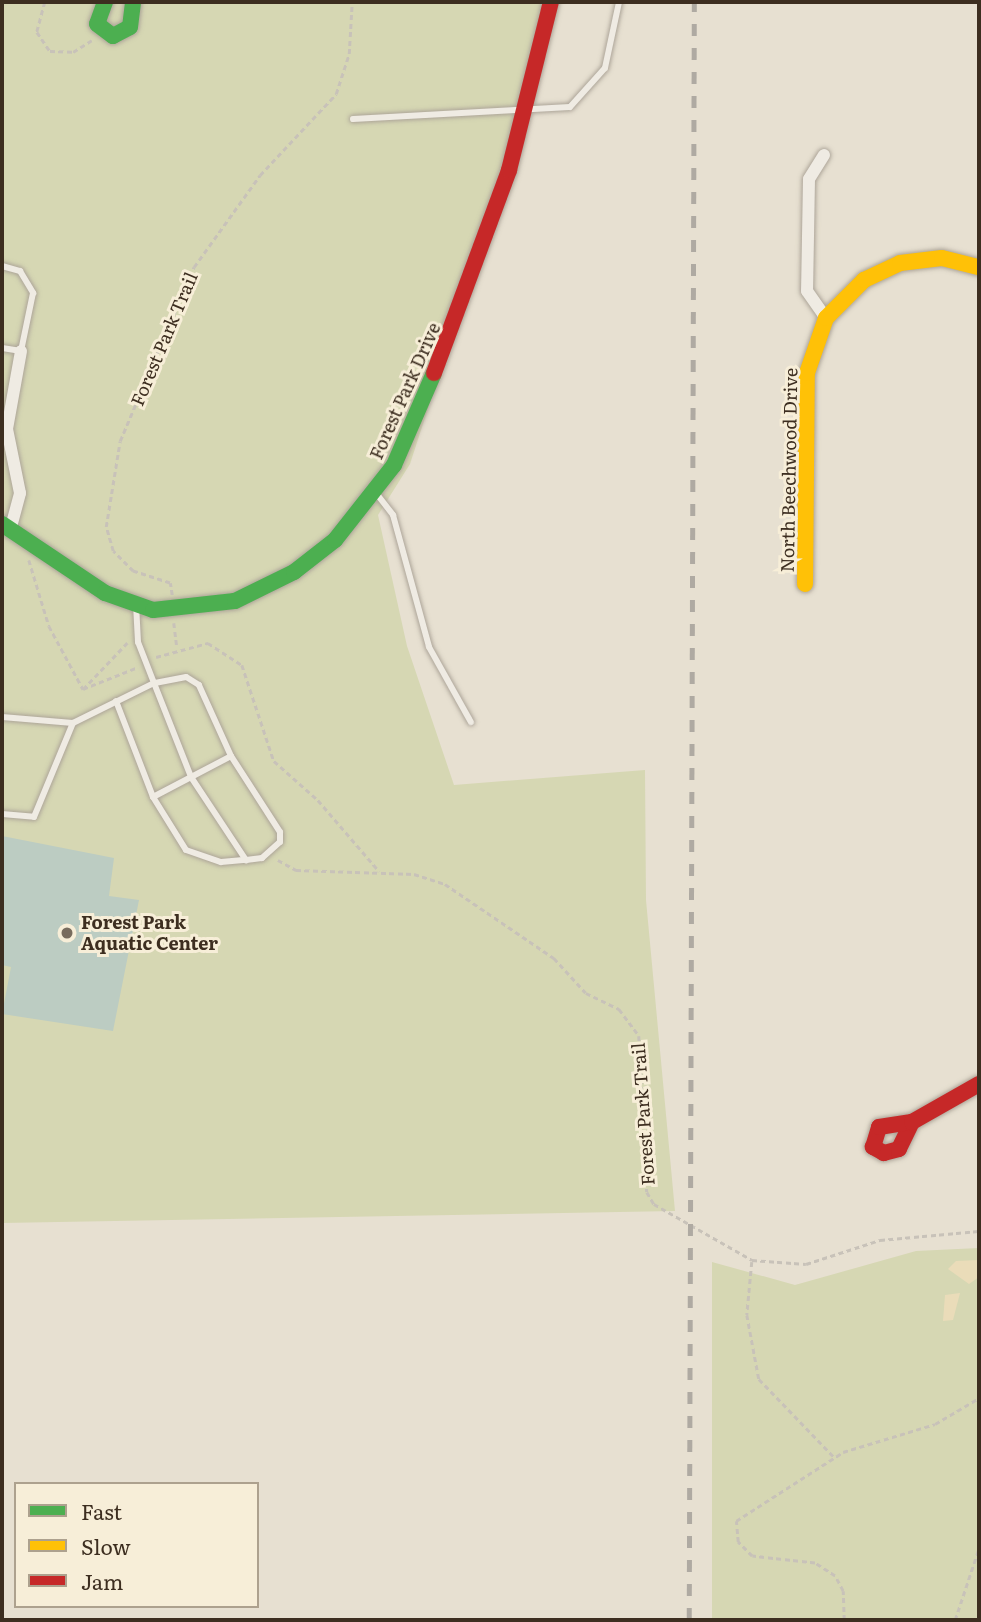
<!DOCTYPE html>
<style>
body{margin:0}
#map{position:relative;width:981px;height:1622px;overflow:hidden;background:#e7e0d1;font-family:Literata,serif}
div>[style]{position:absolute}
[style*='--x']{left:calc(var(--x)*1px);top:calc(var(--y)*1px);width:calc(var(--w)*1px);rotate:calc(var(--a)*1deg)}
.green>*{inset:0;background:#d6d7b3}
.sand>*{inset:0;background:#eadcb9}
.water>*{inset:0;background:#bcccc2}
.path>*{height:2.5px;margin-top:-1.25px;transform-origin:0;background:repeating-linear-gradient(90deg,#c8c2b9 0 5px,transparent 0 8.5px)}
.roads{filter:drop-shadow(0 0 2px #ada599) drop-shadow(0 0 2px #ada599)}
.lane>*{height:6px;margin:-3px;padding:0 3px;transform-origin:3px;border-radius:3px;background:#efebe3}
.street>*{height:12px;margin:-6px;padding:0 6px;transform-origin:6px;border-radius:6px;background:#efebe3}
.fast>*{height:16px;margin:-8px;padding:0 8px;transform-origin:8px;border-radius:8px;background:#4caf50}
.slow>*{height:16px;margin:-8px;padding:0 8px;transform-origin:8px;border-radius:8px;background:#ffc107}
.jam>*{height:16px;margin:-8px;padding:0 8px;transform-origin:8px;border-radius:8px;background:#c62828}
.rail>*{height:4.5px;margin-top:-2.25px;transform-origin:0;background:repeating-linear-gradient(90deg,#afaaa2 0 12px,transparent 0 24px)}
.dots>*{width:19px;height:19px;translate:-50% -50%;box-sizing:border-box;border:4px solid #f7eed8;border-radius:50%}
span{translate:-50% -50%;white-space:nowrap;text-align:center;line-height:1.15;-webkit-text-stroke:6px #f7eed8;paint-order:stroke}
.street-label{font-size:18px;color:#3d2e20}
.poi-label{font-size:18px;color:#3d2e20;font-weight:700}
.left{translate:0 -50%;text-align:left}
.frame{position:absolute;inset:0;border:4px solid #3d2e20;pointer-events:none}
.legend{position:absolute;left:14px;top:1482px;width:245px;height:126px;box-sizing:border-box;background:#f7eed8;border:2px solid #ada18e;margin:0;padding:9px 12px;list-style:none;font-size:21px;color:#3d2e20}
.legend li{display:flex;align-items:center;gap:14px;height:35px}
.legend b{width:35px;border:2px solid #ada18e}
</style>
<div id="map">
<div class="green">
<div style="clip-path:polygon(2px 2px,560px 2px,410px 464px,378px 515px,407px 646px,454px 785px,645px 770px,646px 900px,675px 1211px,2px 1223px)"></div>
<div style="clip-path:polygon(979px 1248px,979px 1620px,712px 1620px,712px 1262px,795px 1285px,916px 1251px)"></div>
</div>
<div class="sand">
<div style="clip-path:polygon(979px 1260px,979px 1277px,969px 1284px,948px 1269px,956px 1261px)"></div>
<div style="clip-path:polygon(960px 1293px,953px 1320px,943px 1321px,945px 1295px)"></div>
</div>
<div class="water">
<div style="clip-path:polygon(2px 836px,114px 858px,109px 896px,139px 900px,113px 1031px,2px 1014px,11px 967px,2px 965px)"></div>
</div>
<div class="path">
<div style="--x:45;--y:2;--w:31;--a:105"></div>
<div style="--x:37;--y:32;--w:23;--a:56"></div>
<div style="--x:50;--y:51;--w:23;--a:2"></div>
<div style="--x:73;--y:52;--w:22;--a:-32"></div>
<div style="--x:29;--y:560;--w:69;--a:73.1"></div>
<div style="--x:49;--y:626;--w:72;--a:61.6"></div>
<div style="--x:83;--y:689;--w:64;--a:-46.3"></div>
<div style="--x:172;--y:595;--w:12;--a:-99"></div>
<div style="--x:170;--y:583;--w:39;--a:-162"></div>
<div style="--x:133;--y:571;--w:28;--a:-135"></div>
<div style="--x:113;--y:551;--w:25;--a:-106"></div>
<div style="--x:106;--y:527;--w:87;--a:-80.8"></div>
<div style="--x:120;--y:441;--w:189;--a:-67"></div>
<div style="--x:194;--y:267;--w:113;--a:-54.3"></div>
<div style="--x:260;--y:175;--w:111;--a:-46.8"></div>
<div style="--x:336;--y:94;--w:42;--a:-72"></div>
<div style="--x:349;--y:54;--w:52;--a:-86.7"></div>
<div style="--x:174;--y:623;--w:24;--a:83"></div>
<div style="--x:156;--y:657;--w:54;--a:-15.1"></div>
<div style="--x:208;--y:643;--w:40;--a:32.9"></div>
<div style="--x:242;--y:665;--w:101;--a:71.6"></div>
<div style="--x:274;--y:761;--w:59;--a:41.6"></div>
<div style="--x:318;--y:800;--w:94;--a:49.3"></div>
<div style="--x:83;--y:689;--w:59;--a:-21.8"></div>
<div style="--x:278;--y:860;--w:21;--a:29"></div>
<div style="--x:296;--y:870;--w:118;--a:1.9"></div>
<div style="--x:414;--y:874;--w:33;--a:18"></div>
<div style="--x:445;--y:884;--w:132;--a:34.2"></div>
<div style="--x:554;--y:958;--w:47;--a:47.6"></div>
<div style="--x:586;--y:993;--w:37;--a:26"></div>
<div style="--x:619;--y:1009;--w:34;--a:53"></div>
<div style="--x:639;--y:1036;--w:156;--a:87.1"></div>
<div style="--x:647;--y:1192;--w:14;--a:60"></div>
<div style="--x:654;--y:1204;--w:113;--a:29.7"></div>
<div style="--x:752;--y:1260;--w:54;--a:4.2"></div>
<div style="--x:806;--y:1264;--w:78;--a:-18"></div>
<div style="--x:880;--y:1240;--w:99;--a:-5.2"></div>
<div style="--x:752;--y:1262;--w:53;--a:95.4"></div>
<div style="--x:747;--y:1315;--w:65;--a:79.4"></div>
<div style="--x:759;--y:1379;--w:108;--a:46.1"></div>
<div style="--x:844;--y:1620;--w:29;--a:-92"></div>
<div style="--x:843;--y:1591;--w:17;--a:-118"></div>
<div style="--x:835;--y:1576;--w:24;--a:-147"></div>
<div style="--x:815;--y:1563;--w:63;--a:-173.7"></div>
<div style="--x:752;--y:1556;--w:20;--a:-135"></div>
<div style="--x:738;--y:1542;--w:21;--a:-95"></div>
<div style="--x:736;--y:1521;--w:127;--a:-32.8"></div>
<div style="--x:843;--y:1452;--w:96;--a:-16.9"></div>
<div style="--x:935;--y:1424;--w:51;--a:-30.6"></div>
<div style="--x:955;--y:1620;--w:76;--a:-71.6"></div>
</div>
<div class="roads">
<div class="lane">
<div style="--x:353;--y:119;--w:217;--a:-3.2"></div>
<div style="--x:570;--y:107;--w:52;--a:-48.1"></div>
<div style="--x:605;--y:68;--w:67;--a:-78"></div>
<div style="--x:2;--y:266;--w:19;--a:16"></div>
<div style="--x:20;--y:271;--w:26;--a:59"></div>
<div style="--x:33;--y:293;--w:59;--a:101.7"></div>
<div style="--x:21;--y:351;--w:19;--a:-171"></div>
<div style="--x:376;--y:493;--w:28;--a:52"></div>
<div style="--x:393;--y:515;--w:137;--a:74.7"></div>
<div style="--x:429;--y:647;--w:86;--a:60.8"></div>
<div style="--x:116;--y:701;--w:103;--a:68.9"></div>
<div style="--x:153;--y:797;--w:62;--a:58.1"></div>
<div style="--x:186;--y:850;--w:37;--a:19"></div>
<div style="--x:221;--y:862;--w:25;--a:-5"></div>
<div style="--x:246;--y:860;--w:16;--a:-7"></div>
<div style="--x:262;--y:858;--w:24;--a:-42"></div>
<div style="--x:280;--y:842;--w:10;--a:-90"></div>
<div style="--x:280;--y:832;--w:90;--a:-122.8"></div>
<div style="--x:231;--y:756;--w:78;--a:-114.3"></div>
<div style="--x:199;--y:685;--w:15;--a:-148"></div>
<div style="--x:186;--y:677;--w:33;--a:169"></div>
<div style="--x:154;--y:683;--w:101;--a:68.5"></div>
<div style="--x:191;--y:777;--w:100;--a:56.5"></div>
<div style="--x:2;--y:717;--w:71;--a:4.8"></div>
<div style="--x:153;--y:797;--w:88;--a:-27.7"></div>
<div style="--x:2;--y:814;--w:32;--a:5"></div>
<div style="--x:34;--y:817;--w:102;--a:-67.5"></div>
<div style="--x:73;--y:723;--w:90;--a:-26.3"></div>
<div style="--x:154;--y:683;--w:44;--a:-111.3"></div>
<div style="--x:138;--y:642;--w:34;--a:-93"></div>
</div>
<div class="street">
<div style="--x:824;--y:155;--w:28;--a:122"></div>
<div style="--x:809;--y:179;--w:112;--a:91"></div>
<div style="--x:807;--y:291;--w:33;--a:55"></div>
<div style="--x:11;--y:527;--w:35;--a:-75"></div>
<div style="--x:20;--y:493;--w:65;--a:-101.5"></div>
<div style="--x:7;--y:429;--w:79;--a:-79.8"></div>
</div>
<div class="fast">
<div style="--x:105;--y:2;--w:23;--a:110"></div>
<div style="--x:97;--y:24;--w:20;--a:37"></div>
<div style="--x:113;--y:36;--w:19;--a:-28"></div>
<div style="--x:130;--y:27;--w:25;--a:-83"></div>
<div style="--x:2;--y:524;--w:124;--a:33.8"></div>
<div style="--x:105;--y:593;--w:51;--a:19.5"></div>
<div style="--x:153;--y:610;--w:82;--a:-6.3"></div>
<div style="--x:235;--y:601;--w:66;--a:-26.2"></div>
<div style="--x:294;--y:572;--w:52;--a:-38"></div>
<div style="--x:335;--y:540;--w:95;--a:-51.8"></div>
<div style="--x:394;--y:465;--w:100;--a:-66.5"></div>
</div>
<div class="slow">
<div style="--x:805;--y:584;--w:211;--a:-89.5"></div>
<div style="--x:807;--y:373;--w:58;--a:-70.9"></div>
<div style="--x:826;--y:318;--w:54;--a:-45"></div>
<div style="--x:864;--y:280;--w:40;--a:-25"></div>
<div style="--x:900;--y:263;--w:42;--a:-6.8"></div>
<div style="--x:942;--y:258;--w:38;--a:14"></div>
</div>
<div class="jam">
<div style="--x:434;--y:373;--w:216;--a:-69.7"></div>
<div style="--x:509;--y:170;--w:173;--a:-76"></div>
<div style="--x:912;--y:1122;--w:30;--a:116"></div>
<div style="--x:899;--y:1149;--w:16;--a:165"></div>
<div style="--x:884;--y:1153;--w:13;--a:-151"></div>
<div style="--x:873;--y:1147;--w:21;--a:-73"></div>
<div style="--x:879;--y:1127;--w:33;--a:-9"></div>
<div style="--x:912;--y:1122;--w:77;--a:-29.6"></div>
</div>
</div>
<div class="rail">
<div style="--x:689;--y:1620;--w:1618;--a:-89.82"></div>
</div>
<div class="dots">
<div style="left:67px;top:933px;background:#786c5e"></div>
</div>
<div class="street-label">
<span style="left:164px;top:339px;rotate:-67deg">Forest Park Trail</span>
<span style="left:405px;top:391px;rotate:-66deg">Forest Park Drive</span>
<span style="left:789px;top:470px;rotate:-89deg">North Beechwood Drive</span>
<span style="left:643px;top:1114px;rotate:-94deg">Forest Park Trail</span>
</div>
<div class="poi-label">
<span class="left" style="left:81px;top:933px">Forest Park<br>Aquatic Center</span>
</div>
<div class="frame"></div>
<ul class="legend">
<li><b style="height:9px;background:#4caf50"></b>Fast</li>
<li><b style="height:9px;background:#ffc107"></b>Slow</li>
<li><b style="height:9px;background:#c62828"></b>Jam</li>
</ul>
</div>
